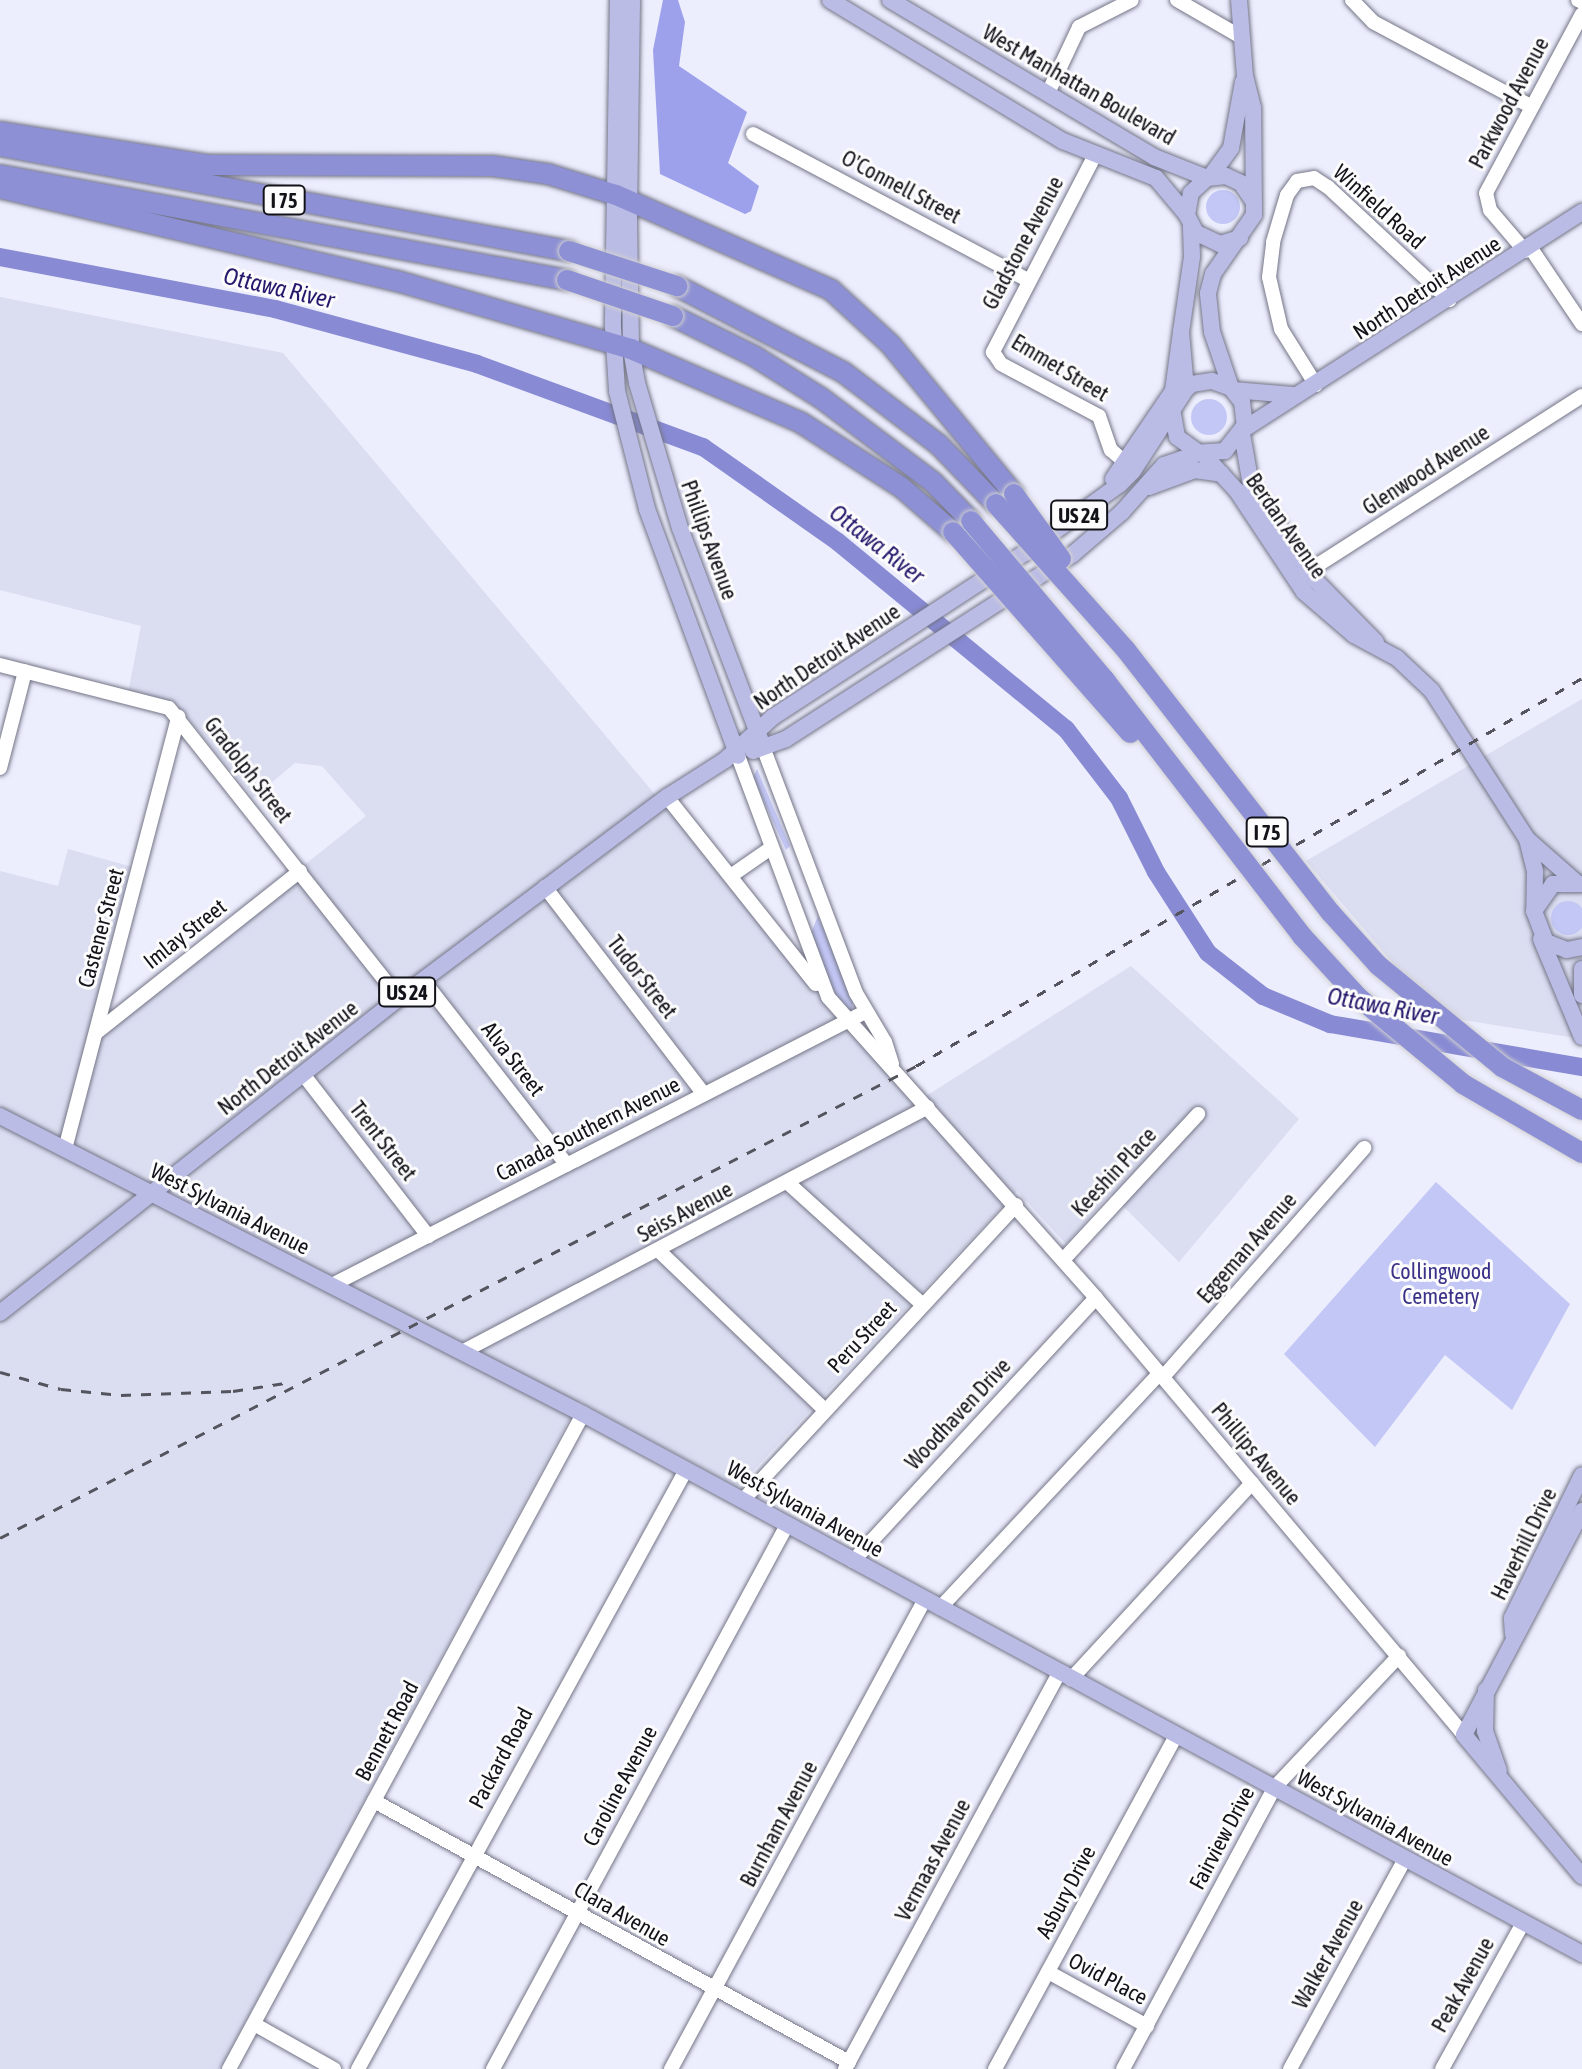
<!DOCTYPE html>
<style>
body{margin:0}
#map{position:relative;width:1582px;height:2069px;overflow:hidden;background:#ecedfd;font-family:"Asap Condensed",sans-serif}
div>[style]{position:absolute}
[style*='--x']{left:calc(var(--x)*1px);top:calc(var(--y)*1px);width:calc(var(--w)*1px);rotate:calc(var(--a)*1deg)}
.built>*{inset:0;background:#dbddf1}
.green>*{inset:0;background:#c3c7f5}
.round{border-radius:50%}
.forest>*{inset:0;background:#9da0eb}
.river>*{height:18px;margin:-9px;padding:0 9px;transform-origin:9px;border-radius:9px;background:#888ad4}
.roads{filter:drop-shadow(0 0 2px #737586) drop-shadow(0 0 2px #737586)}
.minor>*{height:14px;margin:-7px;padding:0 7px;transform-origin:7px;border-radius:7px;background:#fff}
.major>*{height:16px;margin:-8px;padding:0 8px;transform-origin:8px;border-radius:8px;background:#bbbce5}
.highway>*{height:20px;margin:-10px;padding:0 10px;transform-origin:10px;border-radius:10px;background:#8d90d4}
.rail>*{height:3px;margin-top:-1.5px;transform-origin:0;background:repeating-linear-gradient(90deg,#53545d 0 10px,transparent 0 20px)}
.bridges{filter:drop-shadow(0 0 2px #d0d0d1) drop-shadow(0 0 2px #d0d0d1)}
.highway-bridge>*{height:20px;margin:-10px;padding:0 10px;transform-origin:10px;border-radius:10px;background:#8d90d4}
span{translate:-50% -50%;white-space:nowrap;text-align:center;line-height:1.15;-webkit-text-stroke:6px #fcfcfc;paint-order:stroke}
.shield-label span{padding:2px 6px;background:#fcfcfc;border:2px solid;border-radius:6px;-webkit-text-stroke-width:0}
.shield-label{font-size:20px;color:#121219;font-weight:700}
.street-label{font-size:22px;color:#121219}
.park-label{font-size:22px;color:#3a3288}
.water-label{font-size:24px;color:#27186d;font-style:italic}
</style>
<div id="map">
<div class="built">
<div style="clip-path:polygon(0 297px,283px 353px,915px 1103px,1131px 966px,1299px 1119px,1179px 1262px,1111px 1194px,1066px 1244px,1017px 1191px,738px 1487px,579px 1401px,220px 2069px,0 2069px,0 871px,58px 886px,68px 849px,136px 868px,97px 1030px,366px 816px,322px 766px,295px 763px,253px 798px,177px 705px,128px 693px,141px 626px,0 590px)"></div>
<div style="clip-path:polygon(1582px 699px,1582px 1039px,1438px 1016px,1306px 861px)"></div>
</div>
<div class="green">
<div class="round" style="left:1206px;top:190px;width:34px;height:34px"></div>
<div class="round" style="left:1191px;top:399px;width:36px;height:36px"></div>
<div style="clip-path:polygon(757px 769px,790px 846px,786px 850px,753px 777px)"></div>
<div class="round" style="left:1551px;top:901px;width:34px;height:34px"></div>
<div style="clip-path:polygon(818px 916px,853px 1000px,852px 1012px,836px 995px,816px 955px,811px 933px)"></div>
<div style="clip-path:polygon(1436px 1182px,1570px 1304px,1512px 1410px,1445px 1355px,1375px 1447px,1284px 1354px)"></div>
</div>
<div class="forest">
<div style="clip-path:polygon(663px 0,678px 0,685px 22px,679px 66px,747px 112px,728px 163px,759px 186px,751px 211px,745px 214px,660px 174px,653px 50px)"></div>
</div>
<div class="river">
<div style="--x:0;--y:257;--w:280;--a:10.7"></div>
<div style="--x:275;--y:309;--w:209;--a:15.2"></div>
<div style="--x:477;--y:364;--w:241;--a:20.2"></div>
<div style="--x:703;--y:447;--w:165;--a:35.1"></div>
<div style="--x:838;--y:542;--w:295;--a:39.4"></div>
<div style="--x:1066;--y:729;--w:87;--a:52.5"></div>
<div style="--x:1119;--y:798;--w:83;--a:63.4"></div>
<div style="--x:1156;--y:872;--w:96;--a:57.3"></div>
<div style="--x:1208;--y:953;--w:70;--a:38"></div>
<div style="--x:1263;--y:996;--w:73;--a:22.7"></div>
<div style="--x:1330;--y:1024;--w:256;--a:9.7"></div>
</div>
<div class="roads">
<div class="minor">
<div style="--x:1177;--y:0;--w:74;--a:30"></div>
<div style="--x:1352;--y:0;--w:30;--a:46"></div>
<div style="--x:1373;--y:22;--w:180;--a:28.1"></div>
<div style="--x:1578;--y:0;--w:4;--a:27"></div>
<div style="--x:1048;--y:93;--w:73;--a:-64.8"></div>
<div style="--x:1079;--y:27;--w:59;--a:-27"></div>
<div style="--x:753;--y:134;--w:311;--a:28"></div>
<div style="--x:1094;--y:157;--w:220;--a:117.4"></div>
<div style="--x:993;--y:352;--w:14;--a:56"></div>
<div style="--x:1001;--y:364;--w:111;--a:28"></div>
<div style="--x:1099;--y:416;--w:36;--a:71"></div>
<div style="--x:1111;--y:450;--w:18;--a:41"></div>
<div style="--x:1530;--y:247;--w:93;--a:56"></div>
<div style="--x:1525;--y:251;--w:54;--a:-130.5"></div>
<div style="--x:1490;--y:210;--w:17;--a:-103"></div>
<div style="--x:1486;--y:193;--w:203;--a:-61.8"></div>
<div style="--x:1316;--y:385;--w:66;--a:-122"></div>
<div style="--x:1281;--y:329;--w:53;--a:-103"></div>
<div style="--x:1269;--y:277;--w:35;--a:-83"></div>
<div style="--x:1273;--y:242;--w:49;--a:-73.4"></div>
<div style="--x:1287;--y:195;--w:17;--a:-54"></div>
<div style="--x:1297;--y:181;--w:17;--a:-10"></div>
<div style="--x:1314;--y:178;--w:17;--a:33"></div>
<div style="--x:1328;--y:187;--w:166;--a:43"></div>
<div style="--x:1299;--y:577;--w:336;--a:-32.6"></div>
<div style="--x:0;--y:665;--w:174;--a:14.3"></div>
<div style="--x:169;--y:708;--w:370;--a:51.6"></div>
<div style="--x:763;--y:747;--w:263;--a:69.3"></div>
<div style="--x:856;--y:993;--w:57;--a:59.4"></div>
<div style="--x:885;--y:1042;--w:23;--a:72"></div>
<div style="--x:738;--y:756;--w:257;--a:69.5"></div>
<div style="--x:828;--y:997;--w:403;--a:48.3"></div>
<div style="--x:1096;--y:1298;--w:571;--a:49.9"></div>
<div style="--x:0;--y:768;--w:100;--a:-75.5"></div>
<div style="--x:667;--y:797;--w:239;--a:51.5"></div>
<div style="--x:732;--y:875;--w:47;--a:-34.7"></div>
<div style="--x:545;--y:887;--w:261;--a:52.5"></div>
<div style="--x:423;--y:980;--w:234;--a:52.1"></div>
<div style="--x:97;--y:1032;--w:259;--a:-38.4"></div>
<div style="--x:303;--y:1074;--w:205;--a:52.3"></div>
<div style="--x:65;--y:1149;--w:447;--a:-75.3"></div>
<div style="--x:788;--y:1183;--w:181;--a:42.1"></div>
<div style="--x:658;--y:1250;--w:231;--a:43.8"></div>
<div style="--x:1063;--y:1260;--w:199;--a:-47.2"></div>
<div style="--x:332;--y:1285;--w:599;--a:-27.12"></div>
<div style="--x:462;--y:1352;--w:526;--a:-27.73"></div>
<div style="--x:1163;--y:1377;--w:305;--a:-48.7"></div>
<div style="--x:743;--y:1500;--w:402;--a:-47.2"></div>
<div style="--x:853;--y:1561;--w:358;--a:-47.3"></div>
<div style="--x:940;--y:1608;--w:322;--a:-46.9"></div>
<div style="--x:1071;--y:1679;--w:267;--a:-47.3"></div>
<div style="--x:374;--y:1801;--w:542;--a:28.79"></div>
<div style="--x:1048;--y:1972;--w:113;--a:28.6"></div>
<div style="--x:254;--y:2024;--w:92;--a:29.4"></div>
<div style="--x:229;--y:2069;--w:745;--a:-61.61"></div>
<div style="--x:358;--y:2069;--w:683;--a:-61.3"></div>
<div style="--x:493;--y:2069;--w:618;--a:-61.61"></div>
<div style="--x:671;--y:2069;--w:534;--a:-61.61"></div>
<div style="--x:845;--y:2069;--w:451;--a:-61.6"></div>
<div style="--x:995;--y:2069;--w:380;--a:-61.5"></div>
<div style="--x:1123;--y:2069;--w:319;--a:-61.7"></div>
<div style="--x:1274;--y:1788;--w:182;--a:-46.6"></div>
<div style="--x:1290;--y:2069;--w:239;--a:-61.3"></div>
<div style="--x:1442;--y:2069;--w:167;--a:-61"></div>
</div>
<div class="major">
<div style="--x:618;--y:0;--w:327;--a:90.9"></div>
<div style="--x:613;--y:327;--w:64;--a:86.4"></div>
<div style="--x:617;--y:391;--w:122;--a:75.7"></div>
<div style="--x:647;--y:509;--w:263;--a:69.8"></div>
<div style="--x:632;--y:0;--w:221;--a:90.8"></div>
<div style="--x:629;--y:221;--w:128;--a:89.1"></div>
<div style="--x:631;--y:349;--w:35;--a:80"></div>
<div style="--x:637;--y:383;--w:151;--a:73.5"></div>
<div style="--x:680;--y:528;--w:234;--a:69.2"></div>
<div style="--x:830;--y:0;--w:272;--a:31.2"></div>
<div style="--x:1063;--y:141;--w:100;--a:21.7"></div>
<div style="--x:1156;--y:178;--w:48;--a:50"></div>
<div style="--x:890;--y:0;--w:307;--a:30.7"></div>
<div style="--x:1154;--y:157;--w:57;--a:21.6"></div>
<div style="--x:1210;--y:177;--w:36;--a:-54"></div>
<div style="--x:1231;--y:148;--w:67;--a:-79.7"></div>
<div style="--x:1240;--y:238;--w:21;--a:163"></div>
<div style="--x:1220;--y:244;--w:26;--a:-155"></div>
<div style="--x:1196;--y:233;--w:20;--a:-117"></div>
<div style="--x:1187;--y:215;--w:22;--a:-80"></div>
<div style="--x:1191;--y:193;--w:22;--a:-43"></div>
<div style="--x:1207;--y:178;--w:19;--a:-6"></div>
<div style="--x:1226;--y:176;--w:17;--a:25"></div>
<div style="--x:1241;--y:183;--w:23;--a:56"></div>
<div style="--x:1231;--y:388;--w:59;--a:-108.7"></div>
<div style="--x:1212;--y:332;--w:39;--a:-96"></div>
<div style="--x:1208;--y:293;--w:20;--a:-75"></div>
<div style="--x:1213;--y:274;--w:72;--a:-55.2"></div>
<div style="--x:1254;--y:215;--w:107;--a:-90.5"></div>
<div style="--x:1253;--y:108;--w:33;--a:-104"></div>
<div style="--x:1245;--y:76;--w:76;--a:-94.5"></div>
<div style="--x:1186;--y:389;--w:57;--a:-95"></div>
<div style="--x:1181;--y:332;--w:76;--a:-81.7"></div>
<div style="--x:1192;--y:257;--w:31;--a:-92"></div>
<div style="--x:1233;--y:390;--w:60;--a:4.8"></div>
<div style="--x:1244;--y:429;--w:402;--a:-32.7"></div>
<div style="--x:1242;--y:434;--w:52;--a:80"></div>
<div style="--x:1251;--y:485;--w:115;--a:56"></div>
<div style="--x:1315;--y:580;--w:87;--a:45.5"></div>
<div style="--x:1203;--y:454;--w:50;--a:47.4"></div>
<div style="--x:1237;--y:491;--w:121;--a:56.4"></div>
<div style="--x:1304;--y:592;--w:66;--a:40.7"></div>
<div style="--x:1354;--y:635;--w:49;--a:28.1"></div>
<div style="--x:1397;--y:658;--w:48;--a:43.3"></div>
<div style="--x:1432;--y:691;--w:176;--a:57.3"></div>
<div style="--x:1527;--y:839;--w:34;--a:76"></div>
<div style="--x:1535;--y:872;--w:39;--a:91"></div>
<div style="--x:1113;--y:479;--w:107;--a:-55.7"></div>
<div style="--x:1173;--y:391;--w:60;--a:-82.3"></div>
<div style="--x:1149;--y:487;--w:49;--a:-20.3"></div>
<div style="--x:1195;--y:470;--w:27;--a:8"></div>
<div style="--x:753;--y:751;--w:35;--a:-20"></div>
<div style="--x:786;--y:739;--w:341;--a:-32.8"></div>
<div style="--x:1073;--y:554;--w:65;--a:-40.6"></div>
<div style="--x:1122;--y:512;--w:63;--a:-48.2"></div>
<div style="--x:1164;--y:465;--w:37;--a:-19"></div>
<div style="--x:1527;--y:839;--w:65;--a:41.3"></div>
<div style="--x:1582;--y:884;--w:29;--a:180"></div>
<div style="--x:1553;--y:884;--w:33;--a:125"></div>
<div style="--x:1534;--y:911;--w:33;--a:69"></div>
<div style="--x:1546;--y:942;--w:22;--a:21"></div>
<div style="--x:1567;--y:950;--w:15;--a:-11"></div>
<div style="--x:1541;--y:939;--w:106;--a:67.3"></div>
<div style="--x:1582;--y:969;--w:26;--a:90"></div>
<div style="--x:0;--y:1116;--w:655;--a:27.07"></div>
<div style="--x:583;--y:1414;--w:1136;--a:28.39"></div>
<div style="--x:0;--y:1313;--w:508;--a:-38.29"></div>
<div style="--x:399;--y:998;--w:335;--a:-36.9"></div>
<div style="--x:667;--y:797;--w:69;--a:-32.5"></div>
<div style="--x:725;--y:760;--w:64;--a:-41.9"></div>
<div style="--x:773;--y:717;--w:301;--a:-33.1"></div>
<div style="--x:1025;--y:553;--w:117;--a:-36"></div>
<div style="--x:1120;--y:484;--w:18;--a:-45"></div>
<div style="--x:1133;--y:471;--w:98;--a:-57.1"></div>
<div style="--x:1186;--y:389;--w:8;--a:-40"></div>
<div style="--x:1192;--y:384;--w:20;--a:-9"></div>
<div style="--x:1212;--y:381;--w:20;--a:20"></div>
<div style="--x:1231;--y:388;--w:18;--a:52"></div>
<div style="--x:1242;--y:402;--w:23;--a:83"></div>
<div style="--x:1245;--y:425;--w:33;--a:128"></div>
<div style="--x:1225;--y:451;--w:26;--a:176"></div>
<div style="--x:1199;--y:453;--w:27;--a:-144"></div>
<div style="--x:1177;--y:437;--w:27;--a:-100"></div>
<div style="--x:1582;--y:1511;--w:253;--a:117.8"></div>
<div style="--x:1464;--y:1735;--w:184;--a:50.1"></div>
<div style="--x:1513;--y:1634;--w:16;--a:-94"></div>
<div style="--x:1512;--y:1618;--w:159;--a:-63.9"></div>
<div style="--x:1486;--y:1690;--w:41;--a:91.4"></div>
<div style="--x:1485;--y:1731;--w:42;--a:70.7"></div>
</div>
<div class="highway">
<div style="--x:0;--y:132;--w:211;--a:9"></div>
<div style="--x:208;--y:165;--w:285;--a:0.2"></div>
<div style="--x:493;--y:166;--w:56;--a:8.3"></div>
<div style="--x:548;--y:174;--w:71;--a:17.2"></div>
<div style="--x:616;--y:195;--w:235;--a:23.8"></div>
<div style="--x:831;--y:290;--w:81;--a:42.5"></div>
<div style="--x:891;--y:345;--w:193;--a:50.5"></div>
<div style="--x:0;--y:146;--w:579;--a:10.46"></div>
<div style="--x:0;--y:175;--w:577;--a:10.49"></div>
<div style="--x:0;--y:188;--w:408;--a:13.2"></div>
<div style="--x:397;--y:281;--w:244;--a:16.2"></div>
<div style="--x:631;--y:349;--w:184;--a:23.4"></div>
<div style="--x:800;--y:422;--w:120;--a:32.8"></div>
<div style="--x:901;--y:487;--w:69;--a:40.9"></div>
<div style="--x:677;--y:286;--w:187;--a:27.4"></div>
<div style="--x:843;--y:372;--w:119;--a:37.2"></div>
<div style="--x:938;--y:444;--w:83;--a:46"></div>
<div style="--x:673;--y:316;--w:90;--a:26.3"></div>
<div style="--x:754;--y:356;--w:79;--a:32.1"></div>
<div style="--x:821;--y:398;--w:140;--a:36.9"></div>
<div style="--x:933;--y:482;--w:54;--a:45.7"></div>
</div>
</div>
<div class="rail">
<div style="--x:0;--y:1372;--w:63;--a:15.6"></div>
<div style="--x:61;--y:1389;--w:60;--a:5.7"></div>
<div style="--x:121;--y:1395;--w:112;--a:-2"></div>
<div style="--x:233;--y:1391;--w:59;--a:-8.8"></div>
<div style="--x:0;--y:1538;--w:1030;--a:-27.26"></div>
<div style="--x:916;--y:1066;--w:771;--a:-30.22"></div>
</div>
<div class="bridges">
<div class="highway-bridge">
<div style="--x:569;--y:251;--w:114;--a:18"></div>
<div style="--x:567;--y:280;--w:112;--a:18.8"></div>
<div style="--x:1014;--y:494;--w:80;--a:54.1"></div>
<div style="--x:996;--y:504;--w:195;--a:48.3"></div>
<div style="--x:1126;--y:650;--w:333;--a:52.1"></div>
<div style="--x:1331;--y:913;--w:70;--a:47.9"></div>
<div style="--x:1378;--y:965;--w:161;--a:39.4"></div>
<div style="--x:1502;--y:1067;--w:91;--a:28.3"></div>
<div style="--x:971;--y:521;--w:208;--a:49.9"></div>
<div style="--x:1105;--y:680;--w:323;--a:52.4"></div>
<div style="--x:1302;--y:936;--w:83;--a:47.4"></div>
<div style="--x:1358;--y:997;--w:136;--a:39.6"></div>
<div style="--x:1463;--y:1084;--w:138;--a:30.1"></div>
<div style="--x:953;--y:532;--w:268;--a:48.6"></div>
</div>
</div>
<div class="shield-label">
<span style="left:284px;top:200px">I 75</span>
<span style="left:1079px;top:515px">US 24</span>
<span style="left:1267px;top:832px">I 75</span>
<span style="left:407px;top:992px">US 24</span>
</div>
<div class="street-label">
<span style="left:1079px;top:85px;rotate:30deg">West Manhattan Boulevard</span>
<span style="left:1509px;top:103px;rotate:-62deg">Parkwood Avenue</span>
<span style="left:901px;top:187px;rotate:28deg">O'Connell Street</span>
<span style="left:1379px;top:207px;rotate:42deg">Winfield Road</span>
<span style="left:1023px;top:243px;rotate:-62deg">Gladstone Avenue</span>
<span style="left:1427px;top:288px;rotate:-33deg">North Detroit Avenue</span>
<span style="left:1060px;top:368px;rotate:31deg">Emmet Street</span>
<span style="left:1426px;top:470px;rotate:-33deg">Glenwood Avenue</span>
<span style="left:1286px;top:526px;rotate:55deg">Berdan Avenue</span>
<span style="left:709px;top:540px;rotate:70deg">Phillips Avenue</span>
<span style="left:827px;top:657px;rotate:-34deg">North Detroit Avenue</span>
<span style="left:248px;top:770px;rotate:52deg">Gradolph Street</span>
<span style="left:101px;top:928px;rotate:-75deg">Castener Street</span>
<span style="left:185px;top:934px;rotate:-38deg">Imlay Street</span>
<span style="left:642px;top:977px;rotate:52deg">Tudor Street</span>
<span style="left:288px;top:1058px;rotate:-38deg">North Detroit Avenue</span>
<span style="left:513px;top:1059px;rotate:52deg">Alva Street</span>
<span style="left:588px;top:1129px;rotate:-27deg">Canada Southern Avenue</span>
<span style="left:383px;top:1141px;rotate:52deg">Trent Street</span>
<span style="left:1114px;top:1172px;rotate:-47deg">Keeshin Place</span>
<span style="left:230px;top:1209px;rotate:27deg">West Sylvania Avenue</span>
<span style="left:685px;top:1212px;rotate:-28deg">Seiss Avenue</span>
<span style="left:1247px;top:1248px;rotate:-49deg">Eggeman Avenue</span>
<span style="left:862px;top:1337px;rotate:-47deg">Peru Street</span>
<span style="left:958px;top:1414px;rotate:-47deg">Woodhaven Drive</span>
<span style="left:1256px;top:1454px;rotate:50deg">Phillips Avenue</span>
<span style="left:805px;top:1509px;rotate:29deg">West Sylvania Avenue</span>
<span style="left:1524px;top:1544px;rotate:-64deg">Haverhill Drive</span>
<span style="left:387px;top:1731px;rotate:-62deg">Bennett Road</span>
<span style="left:501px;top:1758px;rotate:-62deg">Packard Road</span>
<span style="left:620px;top:1786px;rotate:-62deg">Caroline Avenue</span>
<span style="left:1375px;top:1818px;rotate:29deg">West Sylvania Avenue</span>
<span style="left:779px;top:1824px;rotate:-62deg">Burnham Avenue</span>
<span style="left:1222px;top:1838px;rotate:-62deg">Fairview Drive</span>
<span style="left:933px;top:1860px;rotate:-62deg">Vermaas Avenue</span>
<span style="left:1066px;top:1892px;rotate:-62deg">Asbury Drive</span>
<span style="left:622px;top:1914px;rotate:30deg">Clara Avenue</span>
<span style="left:1328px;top:1954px;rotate:-61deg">Walker Avenue</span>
<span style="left:1108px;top:1979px;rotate:28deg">Ovid Place</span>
<span style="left:1463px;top:1985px;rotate:-61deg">Peak Avenue</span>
</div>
<div class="park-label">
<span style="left:1441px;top:1284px">Collingwood<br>Cemetery</span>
</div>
<div class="water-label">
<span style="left:279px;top:288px;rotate:13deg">Ottawa River</span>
<span style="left:877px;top:544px;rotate:38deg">Ottawa River</span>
<span style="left:1383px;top:1006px;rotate:11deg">Ottawa River</span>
</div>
</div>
